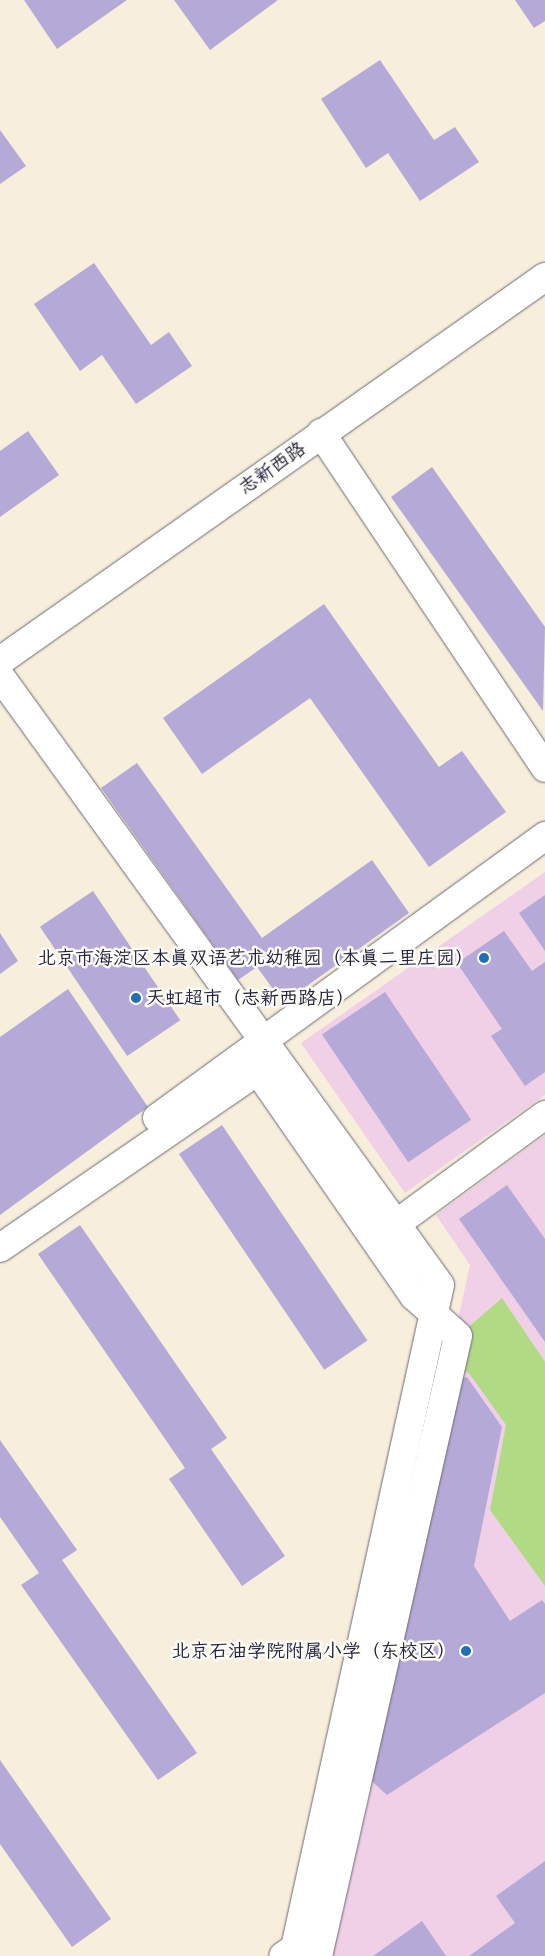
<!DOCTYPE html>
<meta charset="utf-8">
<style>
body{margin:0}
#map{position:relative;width:545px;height:1956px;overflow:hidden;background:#f7eedc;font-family:"Shantell Sans","LXGW WenKai TC",sans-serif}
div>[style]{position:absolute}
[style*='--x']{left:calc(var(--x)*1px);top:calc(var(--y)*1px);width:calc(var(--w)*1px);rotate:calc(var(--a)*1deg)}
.built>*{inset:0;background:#efd0e6}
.green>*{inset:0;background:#b1da85}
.building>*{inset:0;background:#b5a9d7;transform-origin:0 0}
.roads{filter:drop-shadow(0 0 1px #6d6973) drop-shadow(0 0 1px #6d6973)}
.minor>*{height:28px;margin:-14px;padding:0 14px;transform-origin:14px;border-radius:14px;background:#fff}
.tertiary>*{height:28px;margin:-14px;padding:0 14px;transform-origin:14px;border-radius:14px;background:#fff}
.dots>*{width:14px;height:14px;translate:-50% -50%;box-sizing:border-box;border:2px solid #fdfcf7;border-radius:50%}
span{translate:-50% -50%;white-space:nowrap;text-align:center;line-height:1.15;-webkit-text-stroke:5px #fdfcf7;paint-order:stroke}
.street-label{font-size:19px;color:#22223b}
.poi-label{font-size:19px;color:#22223b}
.right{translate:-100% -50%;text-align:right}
.left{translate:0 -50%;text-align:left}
</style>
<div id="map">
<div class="built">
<div style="clip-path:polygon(545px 872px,545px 1095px,405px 1193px,301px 1043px)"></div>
<div style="clip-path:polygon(545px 1135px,545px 1956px,318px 1956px,470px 1265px,436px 1215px)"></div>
</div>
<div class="green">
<div style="clip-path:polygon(502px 1298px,545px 1362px,545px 1586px,490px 1510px,506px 1425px,469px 1373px,450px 1367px,458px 1336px)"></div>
</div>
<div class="building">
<div style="clip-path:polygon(24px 0,127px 0,57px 49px)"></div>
<div style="clip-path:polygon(174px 0,278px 0,210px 50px)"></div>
<div style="clip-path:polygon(515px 0,545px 0,545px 21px,534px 28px)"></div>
<div style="clip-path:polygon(380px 60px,434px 140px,455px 127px,479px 162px,420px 201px,388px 153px,366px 168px,321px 99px)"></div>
<div style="clip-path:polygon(0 130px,26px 166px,0 184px)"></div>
<div style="clip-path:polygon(94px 263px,151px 345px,169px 332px,192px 366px,136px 404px,102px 355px,80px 371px,34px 304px)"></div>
<div style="clip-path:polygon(28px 431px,59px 475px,0 517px,0 451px)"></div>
<div style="clip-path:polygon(432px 467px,545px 627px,543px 711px,391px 497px)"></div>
<div style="clip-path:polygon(324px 604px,439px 767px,462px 751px,506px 812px,429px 867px,310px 698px,202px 774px,163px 718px)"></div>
<div style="clip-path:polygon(137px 763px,262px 938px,372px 860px,409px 913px,283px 1003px,257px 967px,238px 980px,101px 788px)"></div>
<div style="left:93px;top:891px;width:156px;height:64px;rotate:56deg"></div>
<div style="clip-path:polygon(545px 895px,545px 951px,519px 913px)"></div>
<div style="clip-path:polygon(504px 931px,532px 971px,545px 962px,545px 1072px,525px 1086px,491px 1036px,502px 1029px,457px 963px)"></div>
<div style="clip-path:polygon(0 933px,18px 961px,0 974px)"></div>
<div style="clip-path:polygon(68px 989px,148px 1107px,0 1215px,0 1037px)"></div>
<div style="left:385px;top:992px;width:154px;height:76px;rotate:56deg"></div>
<div style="left:222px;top:1125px;width:260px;height:52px;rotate:56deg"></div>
<div style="clip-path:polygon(507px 1185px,545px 1239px,545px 1342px,459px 1219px)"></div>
<div style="clip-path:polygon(80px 1225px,227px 1438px,211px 1449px,285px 1556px,242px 1586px,169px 1479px,185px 1468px,38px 1254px)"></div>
<div style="clip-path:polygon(467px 1377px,502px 1427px,474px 1566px,510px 1621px,542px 1600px,545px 1604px,545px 1693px,387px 1795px,365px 1775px,450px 1381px)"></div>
<div style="clip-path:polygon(0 1440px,77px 1550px,62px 1560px,197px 1753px,158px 1780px,21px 1585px,39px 1573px,0 1517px)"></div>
<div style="clip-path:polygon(0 1760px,111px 1919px,72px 1947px,0 1844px)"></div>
<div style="clip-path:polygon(545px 1861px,545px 1956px,469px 1956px,515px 1923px,496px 1896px)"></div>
<div style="clip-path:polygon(422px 1921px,446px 1956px,373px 1956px)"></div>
</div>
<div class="roads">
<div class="minor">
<div style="--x:321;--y:433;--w:403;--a:56.2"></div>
<div style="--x:0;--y:676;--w:751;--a:54.15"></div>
<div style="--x:440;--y:1285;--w:679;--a:102.34"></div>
<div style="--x:295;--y:1948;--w:14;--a:146"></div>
<div style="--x:157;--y:1118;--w:480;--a:-36"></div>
<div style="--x:396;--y:1224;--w:185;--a:-36.2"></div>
<div style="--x:0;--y:1248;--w:313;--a:-34.5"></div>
<div style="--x:258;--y:1071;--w:274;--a:55.3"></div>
<div style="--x:414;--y:1296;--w:59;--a:42.3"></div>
<div style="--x:458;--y:1336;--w:636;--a:102.72"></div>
</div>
<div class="tertiary">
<div style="--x:0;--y:661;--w:667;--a:-35.17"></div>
</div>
</div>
<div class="dots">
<div style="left:484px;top:958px;background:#1f6fb2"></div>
<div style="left:136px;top:998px;background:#1f6fb2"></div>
<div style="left:466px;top:1651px;background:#1f6fb2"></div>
</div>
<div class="street-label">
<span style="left:272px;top:468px;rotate:-35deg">志新西路</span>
</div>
<div class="poi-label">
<span class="right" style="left:474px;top:958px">北京市海淀区本真双语艺术幼稚园（本真二里庄园）</span>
<span class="left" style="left:146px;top:998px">天虹超市（志新西路店）</span>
<span class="right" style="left:456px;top:1651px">北京石油学院附属小学（东校区）</span>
</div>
</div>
